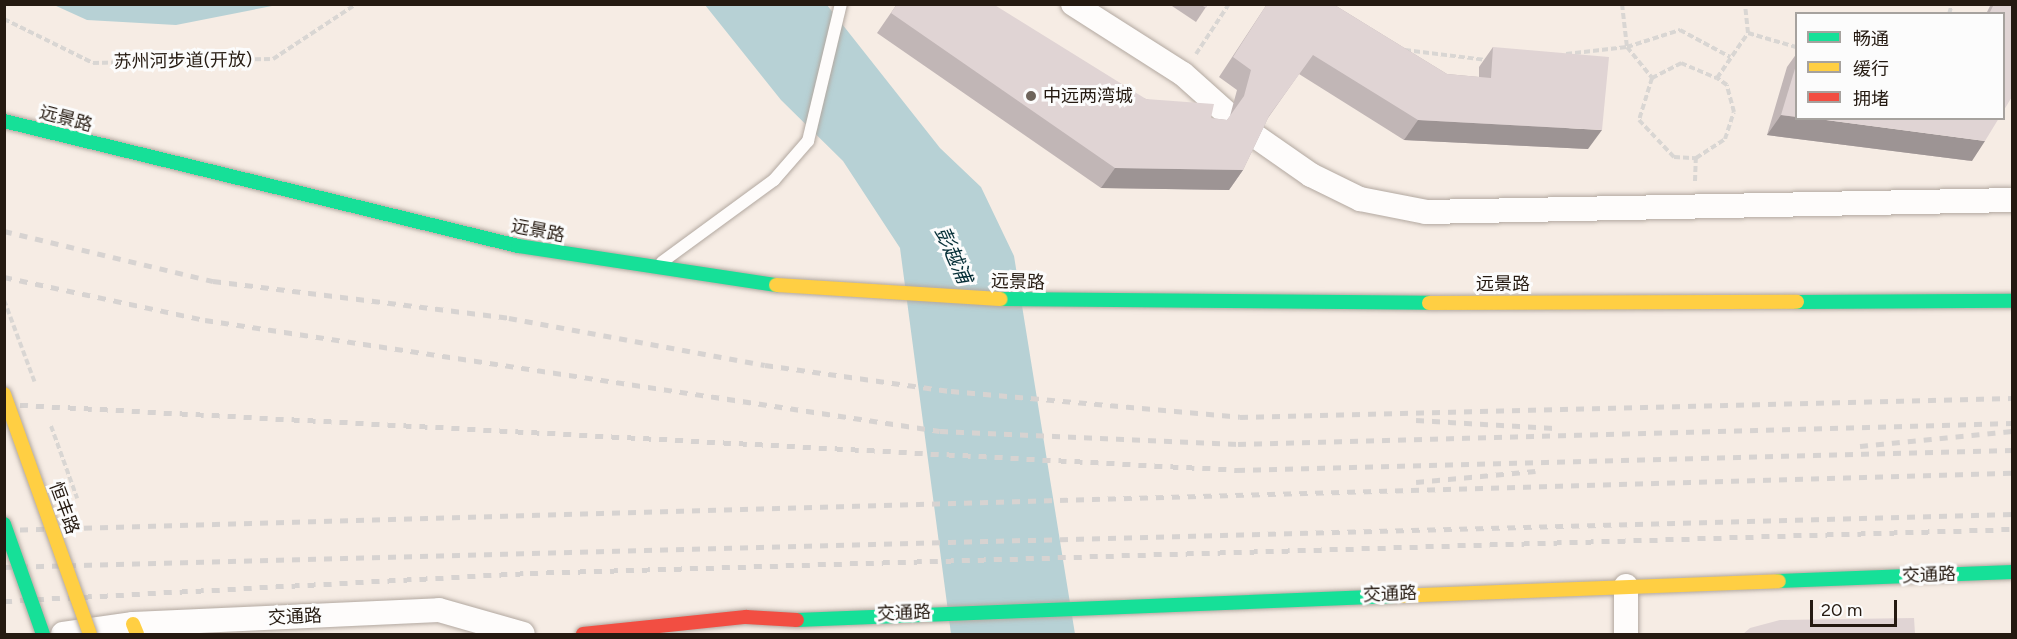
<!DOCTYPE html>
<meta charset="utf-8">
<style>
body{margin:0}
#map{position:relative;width:2017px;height:639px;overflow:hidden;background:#f6ece4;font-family:Figtree,"Noto Sans SC",sans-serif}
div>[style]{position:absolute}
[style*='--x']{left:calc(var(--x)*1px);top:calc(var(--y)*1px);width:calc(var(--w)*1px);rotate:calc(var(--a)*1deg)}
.water>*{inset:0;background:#b7d1d5}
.path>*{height:4px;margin-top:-2px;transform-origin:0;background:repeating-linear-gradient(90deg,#d9d6d3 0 6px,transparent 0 9px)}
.roads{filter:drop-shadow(0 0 2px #b2a8a0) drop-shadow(0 0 2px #b2a8a0)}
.lane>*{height:12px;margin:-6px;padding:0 6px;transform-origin:6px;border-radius:6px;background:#fefcfb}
.street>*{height:24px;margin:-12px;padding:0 12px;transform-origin:12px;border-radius:12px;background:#fefcfb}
.fast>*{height:14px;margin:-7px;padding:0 7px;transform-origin:7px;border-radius:7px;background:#16e098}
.slow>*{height:14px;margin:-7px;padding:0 7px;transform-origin:7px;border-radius:7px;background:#ffcf43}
.jam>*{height:14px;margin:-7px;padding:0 7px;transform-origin:7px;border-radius:7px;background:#f24e42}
.rail>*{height:4.5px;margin-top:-2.25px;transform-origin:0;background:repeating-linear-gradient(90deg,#d7d3d1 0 8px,transparent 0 16px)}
.path-bridge>*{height:4px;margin-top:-2px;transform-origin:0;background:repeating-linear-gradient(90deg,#d9d6d3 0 6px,transparent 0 9px)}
.bridges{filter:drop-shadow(0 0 2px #b2a8a0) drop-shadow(0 0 2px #b2a8a0)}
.fast-bridge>*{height:14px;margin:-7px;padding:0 7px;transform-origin:7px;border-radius:7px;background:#16e098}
.slow-bridge>*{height:14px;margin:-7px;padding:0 7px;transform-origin:7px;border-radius:7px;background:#ffcf43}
.wall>*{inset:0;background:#c1b6b6}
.shaded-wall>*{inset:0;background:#9d9494}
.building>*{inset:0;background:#e0d4d4}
.dots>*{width:16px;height:16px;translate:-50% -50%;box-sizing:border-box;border:3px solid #fcfcfc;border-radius:50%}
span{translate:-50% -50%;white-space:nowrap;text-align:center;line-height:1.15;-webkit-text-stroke:6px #fcfcfc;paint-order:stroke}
.street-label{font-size:18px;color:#251a11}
.poi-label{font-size:18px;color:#251a11}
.left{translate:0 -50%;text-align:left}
.water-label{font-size:20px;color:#062f37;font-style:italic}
.frame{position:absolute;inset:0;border:6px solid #251a11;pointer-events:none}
.legend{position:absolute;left:1795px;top:12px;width:210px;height:108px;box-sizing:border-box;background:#fcfcfc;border:2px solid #a6a29e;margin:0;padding:8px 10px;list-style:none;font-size:18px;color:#251a11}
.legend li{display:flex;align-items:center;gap:12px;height:30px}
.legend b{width:30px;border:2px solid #a6a29e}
.scale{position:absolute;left:1810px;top:600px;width:87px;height:27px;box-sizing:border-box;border:3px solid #251a11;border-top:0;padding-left:8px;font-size:18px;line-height:21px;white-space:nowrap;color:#251a11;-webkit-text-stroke:4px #fcfcfc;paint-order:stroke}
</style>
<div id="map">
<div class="water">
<div style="clip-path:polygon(54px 5px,277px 5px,176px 25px,87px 20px)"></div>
<div style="clip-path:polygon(705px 5px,827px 5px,940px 148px,981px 187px,1014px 256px,1075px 634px,951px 634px,900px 248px,843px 161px,781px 100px)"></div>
</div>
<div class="path">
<div style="--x:1622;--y:4;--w:43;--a:83.4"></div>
<div style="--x:1627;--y:47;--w:40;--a:51"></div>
<div style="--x:1652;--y:78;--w:33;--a:-27"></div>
<div style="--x:1681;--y:63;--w:39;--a:23"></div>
<div style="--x:1717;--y:78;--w:55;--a:-55.4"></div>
<div style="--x:1748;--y:33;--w:29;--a:-96"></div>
<div style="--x:1949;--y:14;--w:10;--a:-73"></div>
<div style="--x:4;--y:19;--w:99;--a:26.3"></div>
<div style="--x:93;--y:63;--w:180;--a:-1.3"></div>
<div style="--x:273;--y:59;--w:100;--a:-33.5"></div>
<div style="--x:1748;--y:33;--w:50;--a:16.3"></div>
<div style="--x:1405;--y:50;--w:83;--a:7"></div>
<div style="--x:1196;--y:54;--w:60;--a:-56.6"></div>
<div style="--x:1566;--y:54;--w:61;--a:-6.5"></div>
<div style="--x:1627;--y:47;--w:56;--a:-17.8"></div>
<div style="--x:1680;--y:30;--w:57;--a:28.4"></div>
<div style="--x:1652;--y:78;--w:44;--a:107.2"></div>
<div style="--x:1639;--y:120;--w:51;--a:46.6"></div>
<div style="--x:1674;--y:157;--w:22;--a:3"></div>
<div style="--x:1696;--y:158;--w:35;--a:-33"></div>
<div style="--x:1725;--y:139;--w:28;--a:-72"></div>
<div style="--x:1734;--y:112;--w:28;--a:-105"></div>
<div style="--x:1727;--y:85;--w:12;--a:-145"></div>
<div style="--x:1695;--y:181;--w:23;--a:-88"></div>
<div style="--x:4;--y:632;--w:2;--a:63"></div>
</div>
<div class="roads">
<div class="lane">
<div style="--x:662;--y:262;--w:139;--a:-36.2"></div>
<div style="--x:774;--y:180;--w:52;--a:-48.9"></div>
<div style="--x:808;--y:141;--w:141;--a:-76.5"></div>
</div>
<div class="street">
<div style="--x:1073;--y:4;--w:130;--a:32.5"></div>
<div style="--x:1183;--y:74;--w:63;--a:41.8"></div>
<div style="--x:1255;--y:136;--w:68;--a:34.9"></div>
<div style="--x:1311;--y:175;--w:55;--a:26.1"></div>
<div style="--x:1360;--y:199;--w:67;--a:11.1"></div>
<div style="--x:1426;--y:212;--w:586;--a:-1.17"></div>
<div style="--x:1626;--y:586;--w:48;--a:90"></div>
<div style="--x:63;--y:634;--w:71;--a:-8.1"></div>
<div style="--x:133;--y:624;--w:306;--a:-2.6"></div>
<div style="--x:439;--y:610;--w:87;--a:15.9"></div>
</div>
<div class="fast">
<div style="--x:4;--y:121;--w:529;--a:13.67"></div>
<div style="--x:518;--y:246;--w:261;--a:8.6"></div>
<div style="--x:1001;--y:299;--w:428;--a:0.5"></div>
<div style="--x:1797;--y:302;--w:215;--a:-0.3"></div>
<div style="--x:1779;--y:581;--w:233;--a:-2.2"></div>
<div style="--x:797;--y:620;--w:599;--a:-2.29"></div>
</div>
<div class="slow">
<div style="--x:776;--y:285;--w:225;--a:3.6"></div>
<div style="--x:1429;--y:303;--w:368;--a:-0.2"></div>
<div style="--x:1396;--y:596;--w:383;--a:-2.2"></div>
<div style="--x:133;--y:624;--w:11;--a:68"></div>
</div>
<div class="jam">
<div style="--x:583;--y:634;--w:164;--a:-6"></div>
<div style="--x:746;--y:617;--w:51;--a:3.4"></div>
</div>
</div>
<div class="rail">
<div style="--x:4;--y:231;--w:215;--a:13.5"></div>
<div style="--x:213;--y:281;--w:298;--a:7.1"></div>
<div style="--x:509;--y:318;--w:260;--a:10.4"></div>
<div style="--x:765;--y:365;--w:188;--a:8"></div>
<div style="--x:951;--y:391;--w:290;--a:5.1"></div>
<div style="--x:1240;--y:417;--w:772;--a:-1.41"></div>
<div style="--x:4;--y:277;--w:206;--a:12.1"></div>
<div style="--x:205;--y:320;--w:743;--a:8.59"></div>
<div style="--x:940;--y:431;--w:298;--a:2.5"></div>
<div style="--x:1238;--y:444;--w:774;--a:-1.55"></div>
<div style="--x:4;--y:404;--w:1235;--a:3.06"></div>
<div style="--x:1237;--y:470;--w:775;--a:-1.48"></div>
<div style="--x:1416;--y:420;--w:138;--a:3.3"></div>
<div style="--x:1860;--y:446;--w:153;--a:-5.6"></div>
<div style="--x:1416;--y:482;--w:120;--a:-5.3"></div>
<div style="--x:4;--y:530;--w:2009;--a:-1.63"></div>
<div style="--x:4;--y:567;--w:2009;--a:-1.51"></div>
<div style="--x:4;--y:601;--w:527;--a:-3.05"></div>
<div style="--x:530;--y:573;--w:1483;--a:-1.7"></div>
</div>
<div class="path-bridge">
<div style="--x:4;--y:300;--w:89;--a:69.5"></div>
<div style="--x:51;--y:426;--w:77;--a:70.1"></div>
</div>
<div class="bridges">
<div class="fast-bridge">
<div style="--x:4;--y:524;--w:117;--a:70.5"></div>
</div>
<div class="slow-bridge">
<div style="--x:4;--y:394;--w:255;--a:70.3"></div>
</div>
</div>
<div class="wall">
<div style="clip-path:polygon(897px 4px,1146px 99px,1211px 118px,1227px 120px,1230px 116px,1237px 90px,1219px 77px,1267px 4px,1333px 4px,1447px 74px,1479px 77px,1479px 67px,1493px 47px,1588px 149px,1404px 140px,1299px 74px,1268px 118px,1243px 170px,1229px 190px,1101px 188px,877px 33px)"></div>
<div style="clip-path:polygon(1169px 4px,1208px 4px,1196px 22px)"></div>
<div style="clip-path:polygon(1991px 4px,2013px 4px,2004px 14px,1986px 14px)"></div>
<div style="clip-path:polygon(1797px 53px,1797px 118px,1972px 161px,1767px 135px,1787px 67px)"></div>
</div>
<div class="shaded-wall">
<div style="clip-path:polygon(1781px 115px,1797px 117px,1797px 118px,1811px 118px,1985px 141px,1972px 161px,1767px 135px)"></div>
<div style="clip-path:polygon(1418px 120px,1602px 130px,1588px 149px,1404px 140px)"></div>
<div style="clip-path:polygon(1115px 168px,1243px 170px,1229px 190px,1101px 188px)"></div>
</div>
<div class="building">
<div style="clip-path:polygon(897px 4px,993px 4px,1146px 99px,1214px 104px,1211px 118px,1227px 120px,1244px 96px,1251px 70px,1233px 57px,1267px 4px,1333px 4px,1447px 74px,1491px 78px,1493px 47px,1609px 57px,1602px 130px,1418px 120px,1313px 55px,1269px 116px,1243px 170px,1115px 168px,891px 13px)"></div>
<div style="clip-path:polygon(1200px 4px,1208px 4px,1206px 8px)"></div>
<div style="clip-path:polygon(1994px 4px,2013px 4px,2013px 95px,2004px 110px,2004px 14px,1989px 14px)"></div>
<div style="clip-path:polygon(1797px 62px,1797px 117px,1781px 115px)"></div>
<div style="clip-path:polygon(1811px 118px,1999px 118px,1985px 141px)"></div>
<div style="clip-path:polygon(1914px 618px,1915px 634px,1743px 634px,1750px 628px,1780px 620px)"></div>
</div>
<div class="dots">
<div style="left:1031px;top:96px;background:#6e645b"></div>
</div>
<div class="street-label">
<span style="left:183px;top:61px;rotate:-1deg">苏州河步道(开放)</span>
<span style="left:66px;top:119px;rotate:15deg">远景路</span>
<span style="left:538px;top:231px;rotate:11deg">远景路</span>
<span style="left:1018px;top:282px;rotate:2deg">远景路</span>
<span style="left:1503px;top:284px">远景路</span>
<span style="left:64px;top:508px;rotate:70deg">恒丰路</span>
<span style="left:1929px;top:575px;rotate:-2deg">交通路</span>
<span style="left:1390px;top:594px;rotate:-2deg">交通路</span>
<span style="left:904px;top:613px;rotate:-2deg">交通路</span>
<span style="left:295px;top:617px;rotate:-3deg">交通路</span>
</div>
<div class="poi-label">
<span class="left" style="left:1043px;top:96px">中远两湾城</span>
</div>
<div class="water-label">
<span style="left:953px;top:255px;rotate:66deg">彭越浦</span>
</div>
<div class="frame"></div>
<ul class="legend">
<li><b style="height:8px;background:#16e098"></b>畅通</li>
<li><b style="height:8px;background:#ffcf43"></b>缓行</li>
<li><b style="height:8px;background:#f24e42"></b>拥堵</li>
</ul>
<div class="scale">20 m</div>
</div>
